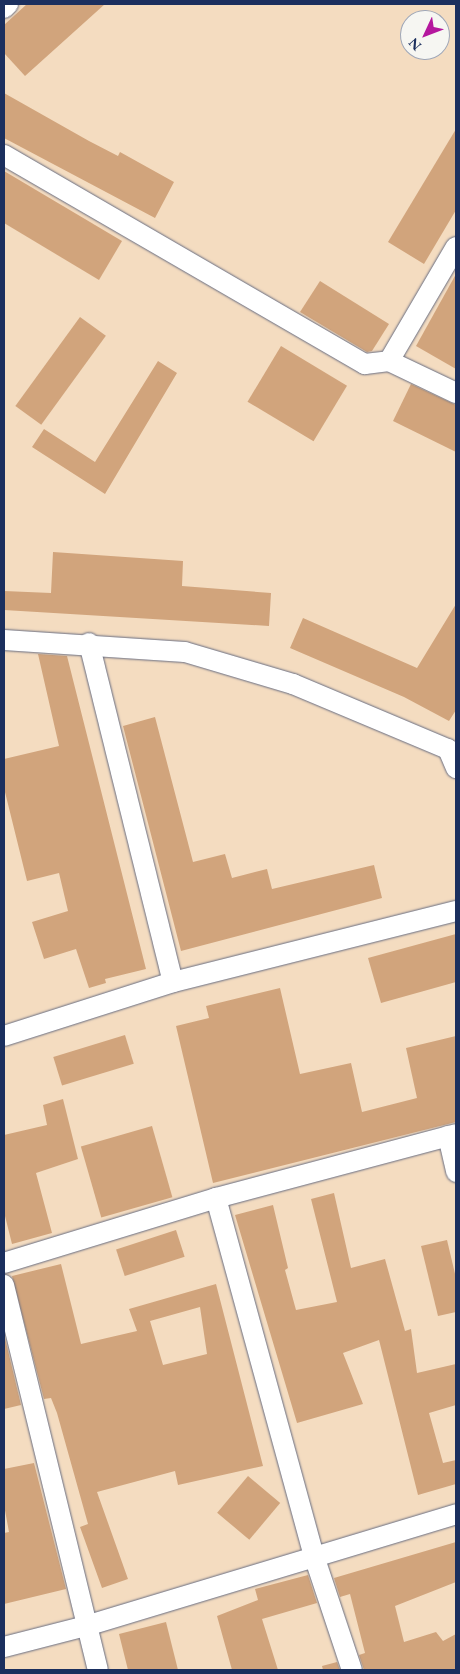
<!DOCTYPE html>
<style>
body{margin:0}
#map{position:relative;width:460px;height:1674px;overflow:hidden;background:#f4dcc0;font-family:"EB Garamond",serif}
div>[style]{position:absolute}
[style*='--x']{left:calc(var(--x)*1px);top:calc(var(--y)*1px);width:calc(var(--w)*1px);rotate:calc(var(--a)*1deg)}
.building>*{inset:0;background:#d1a47c;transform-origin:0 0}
.roads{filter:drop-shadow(0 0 1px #676c80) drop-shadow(0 0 1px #676c80)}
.street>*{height:20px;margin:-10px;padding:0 10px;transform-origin:10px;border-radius:10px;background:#fff}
span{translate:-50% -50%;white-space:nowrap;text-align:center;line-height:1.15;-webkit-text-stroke:4.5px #f6f6f2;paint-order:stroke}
.frame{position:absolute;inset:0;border:5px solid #1b2f5e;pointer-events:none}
.north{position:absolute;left:400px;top:10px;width:50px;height:50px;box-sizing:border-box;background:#f6f6f2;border:1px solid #9ea6b7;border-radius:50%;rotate:227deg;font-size:14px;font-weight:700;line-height:20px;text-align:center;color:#1b2f5e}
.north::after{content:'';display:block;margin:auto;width:18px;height:22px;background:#b5179e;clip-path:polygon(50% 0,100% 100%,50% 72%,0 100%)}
</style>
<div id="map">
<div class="building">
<div style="clip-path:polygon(27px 4px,105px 4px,25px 76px,4px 53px,4px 25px)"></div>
<div style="clip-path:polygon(4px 93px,89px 141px,118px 156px,120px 152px,174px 182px,155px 218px,4px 138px)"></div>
<div style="clip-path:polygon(456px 129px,456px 210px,424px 264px,388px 242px)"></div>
<div style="clip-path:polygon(4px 171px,122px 241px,99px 280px,4px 223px)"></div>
<div style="clip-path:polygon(456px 274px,456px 369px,416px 346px)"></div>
<div style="clip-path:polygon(320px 281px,389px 324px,372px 351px,367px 352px,300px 312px)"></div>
<div style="left:80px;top:317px;width:32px;height:110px;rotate:36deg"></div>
<div style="left:281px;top:346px;width:77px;height:65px;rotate:31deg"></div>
<div style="clip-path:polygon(158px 361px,177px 373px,105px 494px,32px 447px,44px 429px,95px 462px)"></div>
<div style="clip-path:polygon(411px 384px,456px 405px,456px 452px,393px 421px)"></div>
<div style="clip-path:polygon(53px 552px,183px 561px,182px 586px,271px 593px,269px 626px,4px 610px,4px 591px,51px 593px)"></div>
<div style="clip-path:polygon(456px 604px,456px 710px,449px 721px,404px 697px,290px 648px,303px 618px,417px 668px)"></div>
<div style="clip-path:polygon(38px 654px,67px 656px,146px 969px,105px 979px,106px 983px,89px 988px,76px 949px,44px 959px,32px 922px,68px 911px,59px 873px,27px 881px,4px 788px,4px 759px,59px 746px)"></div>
<div style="clip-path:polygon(155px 717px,193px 862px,225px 854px,232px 878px,267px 869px,272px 889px,374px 865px,382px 898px,181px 951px,123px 726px)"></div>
<div style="clip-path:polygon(456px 934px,456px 982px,381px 1003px,368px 958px)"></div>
<div style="clip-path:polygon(280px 988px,300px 1074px,351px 1063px,362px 1112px,417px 1098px,406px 1048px,456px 1036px,456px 1122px,213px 1183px,176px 1026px,209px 1018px,206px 1006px)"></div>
<div style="left:125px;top:1035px;width:30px;height:75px;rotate:73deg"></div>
<div style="clip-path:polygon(63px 1099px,78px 1159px,36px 1173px,52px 1233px,12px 1244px,4px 1212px,4px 1135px,47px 1125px,43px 1105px)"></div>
<div style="left:152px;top:1126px;width:74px;height:74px;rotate:74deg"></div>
<div style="clip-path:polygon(334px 1193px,351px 1268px,385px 1259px,405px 1331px,411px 1329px,417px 1373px,456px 1364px,456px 1405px,429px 1413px,443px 1463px,456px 1460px,456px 1484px,418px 1495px,379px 1340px,343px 1353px,363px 1404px,297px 1423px,235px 1215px,273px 1205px,288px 1268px,285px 1270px,296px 1310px,337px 1302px,311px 1199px)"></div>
<div style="left:176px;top:1230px;width:28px;height:63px;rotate:72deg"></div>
<div style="clip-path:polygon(447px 1240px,456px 1278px,456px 1312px,438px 1316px,421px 1246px)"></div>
<div style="clip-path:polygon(evenodd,61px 1264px,81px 1344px,137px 1331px,129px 1309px,216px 1284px,263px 1466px,178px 1485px,175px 1471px,97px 1492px,128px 1579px,102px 1588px,80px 1527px,88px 1524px,57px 1413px,51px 1398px,44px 1399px,12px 1276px,61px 1264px,200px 1307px,207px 1354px,163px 1365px,150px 1321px,200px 1307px)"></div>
<div style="clip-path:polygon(4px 1334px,21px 1405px,4px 1409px)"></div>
<div style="clip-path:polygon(34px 1463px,66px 1589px,4px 1604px,4px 1533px,9px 1532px,4px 1505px,4px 1469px)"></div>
<div style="left:248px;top:1476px;width:42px;height:48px;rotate:40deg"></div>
<div style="clip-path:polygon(456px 1542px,456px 1582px,395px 1606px,404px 1642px,436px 1632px,443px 1641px,456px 1634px,456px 1670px,364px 1670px,359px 1655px,365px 1653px,350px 1594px,340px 1597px,334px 1578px)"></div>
<div style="clip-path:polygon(308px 1575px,317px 1603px,262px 1619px,278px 1670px,232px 1670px,217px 1616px,258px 1600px,255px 1589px)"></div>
<div style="clip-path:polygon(166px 1622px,178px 1670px,128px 1670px,119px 1634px)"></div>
<div style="clip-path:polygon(337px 1662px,340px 1670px,323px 1670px,322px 1666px)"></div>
</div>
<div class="roads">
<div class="street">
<div style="--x:4;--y:8;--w:6;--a:-45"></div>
<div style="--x:4;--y:155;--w:417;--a:30.1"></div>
<div style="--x:365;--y:364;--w:24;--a:-7"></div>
<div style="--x:389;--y:361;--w:74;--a:25.5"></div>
<div style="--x:389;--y:361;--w:132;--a:-59.6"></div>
<div style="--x:4;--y:640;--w:181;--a:3.8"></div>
<div style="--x:185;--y:652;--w:113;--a:16.5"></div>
<div style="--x:293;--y:684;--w:168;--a:22.8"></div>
<div style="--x:448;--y:749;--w:21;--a:67"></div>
<div style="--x:89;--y:643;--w:349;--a:76.1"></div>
<div style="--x:4;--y:1036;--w:177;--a:-17.7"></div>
<div style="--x:173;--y:982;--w:292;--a:-14.1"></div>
<div style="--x:448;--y:1136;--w:37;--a:77"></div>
<div style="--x:216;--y:1198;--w:371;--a:74.7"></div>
<div style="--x:314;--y:1556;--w:120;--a:71.6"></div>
<div style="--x:4;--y:1263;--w:222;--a:-17"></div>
<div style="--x:216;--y:1198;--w:248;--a:-14.9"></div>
<div style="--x:4;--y:1285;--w:396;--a:76.3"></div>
<div style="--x:4;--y:1647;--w:85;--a:-14.4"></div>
<div style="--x:86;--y:1626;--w:387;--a:-16.8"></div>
</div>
</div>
<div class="frame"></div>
<div class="north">N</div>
</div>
